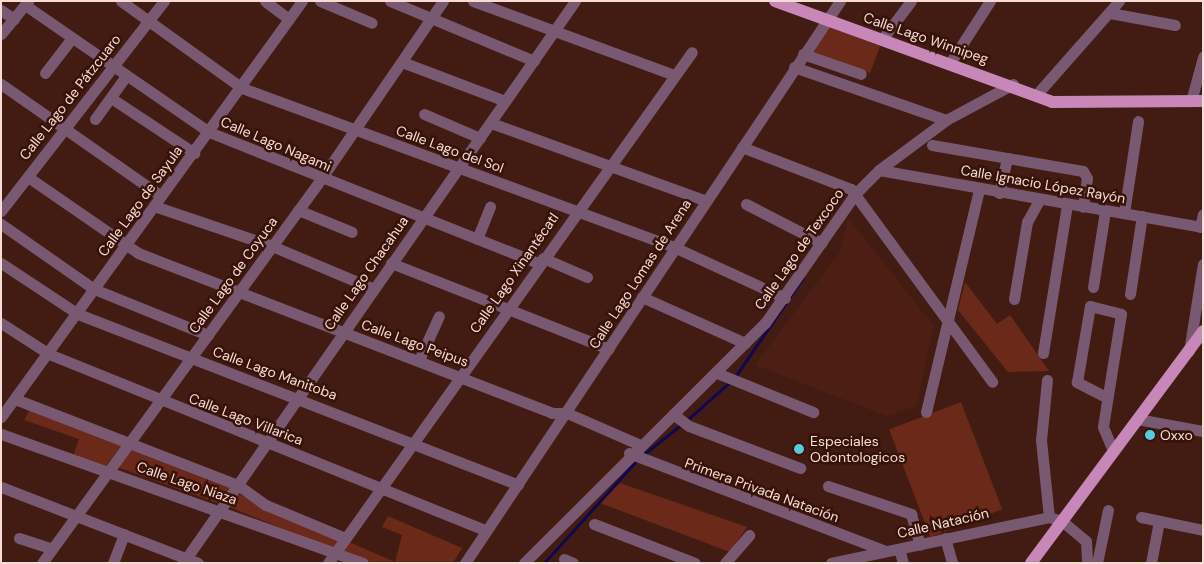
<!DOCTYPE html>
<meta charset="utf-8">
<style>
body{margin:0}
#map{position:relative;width:1204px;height:564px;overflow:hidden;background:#421c12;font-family:"DM Sans",sans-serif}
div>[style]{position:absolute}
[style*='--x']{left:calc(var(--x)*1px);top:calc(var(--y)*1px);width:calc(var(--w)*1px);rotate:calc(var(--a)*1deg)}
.built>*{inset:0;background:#4d1f14}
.green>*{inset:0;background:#6b2919;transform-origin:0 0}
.stream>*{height:2.5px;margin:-1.25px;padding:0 1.25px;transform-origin:1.25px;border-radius:1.25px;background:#110751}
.minor>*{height:11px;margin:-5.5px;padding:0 5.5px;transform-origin:5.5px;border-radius:5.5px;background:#795971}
.major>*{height:12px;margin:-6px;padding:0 6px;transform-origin:6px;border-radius:6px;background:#c887b9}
.dots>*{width:14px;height:14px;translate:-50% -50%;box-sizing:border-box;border:2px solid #371208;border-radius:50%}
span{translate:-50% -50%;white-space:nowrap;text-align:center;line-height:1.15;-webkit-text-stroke:5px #371208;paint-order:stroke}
.street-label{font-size:14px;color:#f7dcd5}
.poi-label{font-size:14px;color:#f7dcd5}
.left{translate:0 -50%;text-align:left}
.frame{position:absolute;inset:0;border:2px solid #f7dcd5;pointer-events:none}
</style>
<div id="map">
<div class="built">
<div style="clip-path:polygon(848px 218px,934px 326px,916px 406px,887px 416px,755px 365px,840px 252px)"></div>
</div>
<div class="green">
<div style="clip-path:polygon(827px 26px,880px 46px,870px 73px,808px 53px)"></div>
<div style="clip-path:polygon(965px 282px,997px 324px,1010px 315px,1049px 371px,1008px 372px,958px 310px)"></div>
<div style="left:961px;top:402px;width:115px;height:77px;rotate:69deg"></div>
<div style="clip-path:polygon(31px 408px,123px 443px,105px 467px,73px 456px,79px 439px,24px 420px)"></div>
<div style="clip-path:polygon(130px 450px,229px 488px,217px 503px,117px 467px)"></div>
<div style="clip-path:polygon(620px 483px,747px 527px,730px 552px,600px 503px)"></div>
<div style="clip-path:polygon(236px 493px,395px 562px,402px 535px,382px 527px,388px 516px,462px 548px,453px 563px,368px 563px,227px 506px)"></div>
</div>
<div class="stream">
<div style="--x:735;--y:377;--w:119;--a:-55.6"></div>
<div style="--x:686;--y:421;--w:60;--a:-41.6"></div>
<div style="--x:643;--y:455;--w:50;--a:-38.5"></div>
<div style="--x:544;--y:563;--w:139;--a:-47.9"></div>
</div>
<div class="minor">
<div style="--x:121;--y:1;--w:149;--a:35.7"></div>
<div style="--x:242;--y:88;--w:460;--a:20.2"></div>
<div style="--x:674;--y:247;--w:122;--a:24.7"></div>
<div style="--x:265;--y:1;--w:30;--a:37"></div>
<div style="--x:320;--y:1;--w:56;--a:22.9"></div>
<div style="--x:390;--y:1;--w:156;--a:22.6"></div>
<div style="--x:473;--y:1;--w:214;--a:20.2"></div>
<div style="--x:25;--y:5;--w:224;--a:34.6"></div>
<div style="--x:209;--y:132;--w:355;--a:21.7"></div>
<div style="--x:1;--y:10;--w:16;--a:35"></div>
<div style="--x:1110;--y:13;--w:66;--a:10.5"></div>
<div style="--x:1;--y:34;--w:43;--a:-50.7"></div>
<div style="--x:883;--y:38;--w:46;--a:-52.9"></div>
<div style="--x:803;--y:54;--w:61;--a:19"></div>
<div style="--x:402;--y:62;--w:110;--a:20.7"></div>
<div style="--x:950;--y:63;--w:74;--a:-57.2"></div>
<div style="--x:794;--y:67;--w:161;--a:19.2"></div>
<div style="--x:45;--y:73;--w:44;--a:-52.4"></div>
<div style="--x:1;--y:84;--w:195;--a:35"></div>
<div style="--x:1037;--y:94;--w:124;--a:-48.6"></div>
<div style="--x:111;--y:98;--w:100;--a:33.5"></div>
<div style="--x:1191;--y:101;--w:46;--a:-74.7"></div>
<div style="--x:424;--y:114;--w:61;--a:23.2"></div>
<div style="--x:95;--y:119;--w:53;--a:-54.2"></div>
<div style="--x:491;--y:123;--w:229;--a:19.9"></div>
<div style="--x:932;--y:145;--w:153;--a:9.8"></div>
<div style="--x:1083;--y:171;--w:8;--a:60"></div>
<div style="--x:1087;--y:178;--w:29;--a:98"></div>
<div style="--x:742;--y:147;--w:117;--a:21.1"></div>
<div style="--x:851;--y:189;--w:239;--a:53.8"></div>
<div style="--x:879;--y:170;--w:329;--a:10"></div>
<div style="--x:28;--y:177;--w:134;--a:34.6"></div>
<div style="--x:138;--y:253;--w:444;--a:21.1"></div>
<div style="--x:552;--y:413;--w:15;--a:0"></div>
<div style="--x:567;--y:413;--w:77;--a:23.6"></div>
<div style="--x:999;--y:193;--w:36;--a:-77"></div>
<div style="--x:746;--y:204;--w:85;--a:27.2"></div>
<div style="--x:154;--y:206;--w:125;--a:18.7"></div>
<div style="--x:272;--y:246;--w:108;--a:22.8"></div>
<div style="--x:298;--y:210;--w:58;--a:22.2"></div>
<div style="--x:1;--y:211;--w:266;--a:-52.2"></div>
<div style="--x:1124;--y:213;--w:93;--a:-81.3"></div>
<div style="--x:1;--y:224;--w:113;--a:35"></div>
<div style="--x:94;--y:289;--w:123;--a:22"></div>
<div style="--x:1200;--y:227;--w:13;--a:-77"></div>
<div style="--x:477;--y:239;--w:35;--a:-68"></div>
<div style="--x:543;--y:258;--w:48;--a:23.4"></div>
<div style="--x:1;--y:263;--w:92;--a:33.5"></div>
<div style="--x:78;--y:314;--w:472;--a:21.2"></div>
<div style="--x:391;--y:263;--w:234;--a:21.5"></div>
<div style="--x:1093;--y:287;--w:77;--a:-81"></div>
<div style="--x:1130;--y:294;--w:79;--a:-81.3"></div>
<div style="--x:642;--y:297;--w:113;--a:24.1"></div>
<div style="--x:1014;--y:299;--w:78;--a:-80.4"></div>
<div style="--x:1027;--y:222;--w:26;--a:-61"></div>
<div style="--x:1;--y:323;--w:57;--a:32.9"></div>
<div style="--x:49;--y:354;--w:471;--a:22"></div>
<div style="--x:1189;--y:351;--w:88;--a:-80.9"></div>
<div style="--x:1043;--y:353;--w:151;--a:-80.8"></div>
<div style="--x:419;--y:360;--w:48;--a:-65.6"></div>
<div style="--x:717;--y:373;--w:104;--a:22.1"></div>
<div style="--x:1047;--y:380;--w:60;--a:95.7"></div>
<div style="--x:1041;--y:440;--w:77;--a:84.1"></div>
<div style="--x:1106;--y:397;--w:33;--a:-153"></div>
<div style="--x:1077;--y:382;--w:77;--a:-80.3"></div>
<div style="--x:1090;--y:306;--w:32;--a:14"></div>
<div style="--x:1121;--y:314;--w:114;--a:99.1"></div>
<div style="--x:1103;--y:427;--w:25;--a:67"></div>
<div style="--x:15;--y:399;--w:239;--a:21.1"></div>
<div style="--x:238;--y:485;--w:34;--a:36"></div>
<div style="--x:266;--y:505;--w:86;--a:22.7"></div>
<div style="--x:926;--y:412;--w:229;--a:-76.6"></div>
<div style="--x:673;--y:414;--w:20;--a:37"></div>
<div style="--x:689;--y:426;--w:119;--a:20.7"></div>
<div style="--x:1;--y:417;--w:513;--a:-54.11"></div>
<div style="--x:1137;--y:419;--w:67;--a:10.3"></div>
<div style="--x:1;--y:434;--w:384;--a:19.6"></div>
<div style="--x:629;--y:453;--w:275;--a:20.9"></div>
<div style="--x:828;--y:486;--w:88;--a:18.6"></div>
<div style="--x:911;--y:514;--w:32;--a:74"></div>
<div style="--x:1;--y:487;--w:211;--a:21.1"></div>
<div style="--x:1141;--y:517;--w:63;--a:11.8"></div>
<div style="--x:594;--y:524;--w:108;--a:21.1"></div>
<div style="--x:19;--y:538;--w:35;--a:18"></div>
<div style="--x:945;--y:538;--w:26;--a:74"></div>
<div style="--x:899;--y:549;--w:15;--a:74"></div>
<div style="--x:564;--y:559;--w:10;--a:24"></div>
<div style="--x:42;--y:563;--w:475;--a:-54"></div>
<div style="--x:321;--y:179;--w:216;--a:-55.6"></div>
<div style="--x:113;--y:563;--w:31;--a:-69"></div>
<div style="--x:183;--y:563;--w:685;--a:-55.1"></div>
<div style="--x:328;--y:563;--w:627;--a:-54.54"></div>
<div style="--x:465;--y:563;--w:676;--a:-56.29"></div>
<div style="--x:524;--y:563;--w:340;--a:-44.9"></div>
<div style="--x:765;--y:323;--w:157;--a:-55.1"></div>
<div style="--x:855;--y:194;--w:34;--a:-45"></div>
<div style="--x:879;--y:170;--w:84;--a:-36.7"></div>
<div style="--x:946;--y:120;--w:76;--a:-28.2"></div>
<div style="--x:725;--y:563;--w:37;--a:-49"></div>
<div style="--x:831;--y:563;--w:223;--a:-11.9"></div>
<div style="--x:1049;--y:517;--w:14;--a:17"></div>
<div style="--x:1062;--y:521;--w:31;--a:40"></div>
<div style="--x:1086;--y:541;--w:22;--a:87"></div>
<div style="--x:1097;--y:563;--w:54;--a:-78.3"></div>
<div style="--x:1151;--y:563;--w:43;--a:-79.2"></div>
</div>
<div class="major">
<div style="--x:775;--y:1;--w:295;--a:20"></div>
<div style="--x:1052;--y:102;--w:151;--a:-0.4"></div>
<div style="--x:1031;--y:563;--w:289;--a:-53.4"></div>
</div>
<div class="dots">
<div style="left:1150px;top:435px;background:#57c9e3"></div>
<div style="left:799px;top:449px;background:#57c9e3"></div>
</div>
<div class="street-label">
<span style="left:926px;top:38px;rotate:19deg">Calle Lago Winnipeg</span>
<span style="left:70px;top:97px;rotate:-52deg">Calle Lago de Pátzcuaro</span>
<span style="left:276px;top:144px;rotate:23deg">Calle Lago Nagami</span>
<span style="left:450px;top:149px;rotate:20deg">Calle Lago del Sol</span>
<span style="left:1043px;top:184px;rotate:10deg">Calle Ignacio López Rayón</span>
<span style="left:140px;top:201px;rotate:-54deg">Calle Lago de Sayula</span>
<span style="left:799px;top:249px;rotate:-55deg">Calle Lago de Texcoco</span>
<span style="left:366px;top:273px;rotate:-55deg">Calle Lago Chacahua</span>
<span style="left:514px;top:273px;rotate:-55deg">Calle Lago Xinantécatl</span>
<span style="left:640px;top:274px;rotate:-57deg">Calle Lago Lomas de Arena</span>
<span style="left:233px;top:275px;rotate:-54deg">Calle Lago de Coyuca</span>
<span style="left:415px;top:343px;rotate:20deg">Calle Lago Peipus</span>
<span style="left:275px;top:373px;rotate:20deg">Calle Lago Manitoba</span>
<span style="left:246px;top:419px;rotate:21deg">Calle Lago Villarica</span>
<span style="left:187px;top:483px;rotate:19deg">Calle Lago Niaza</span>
<span style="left:762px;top:490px;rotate:20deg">Primera Privada Natación</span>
<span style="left:943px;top:523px;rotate:-13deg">Calle Natación</span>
</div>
<div class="poi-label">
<span class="left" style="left:1160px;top:435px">Oxxo</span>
<span class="left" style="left:810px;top:449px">Especiales<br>Odontologicos</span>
</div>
<div class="frame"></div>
</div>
